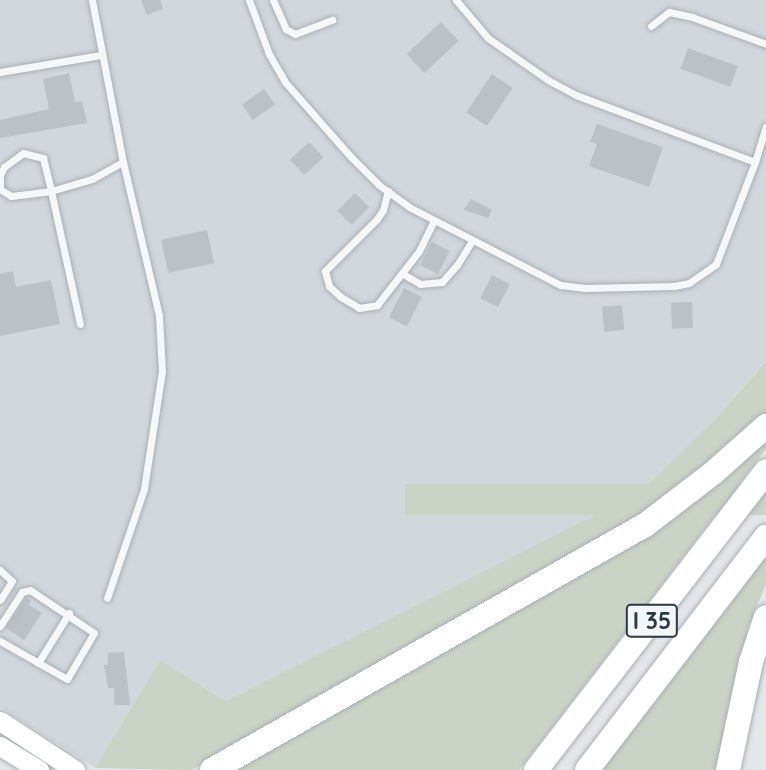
<!DOCTYPE html>
<style>
body{margin:0}
#map{position:relative;width:766px;height:770px;overflow:hidden;background:#e4e7ea;font-family:Quicksand,sans-serif}
div>[style]{position:absolute}
[style*='--x']{left:calc(var(--x)*1px);top:calc(var(--y)*1px);width:calc(var(--w)*1px);rotate:calc(var(--a)*1deg)}
.built>*{inset:0;background:#d2d7dc}
.green>*{inset:0;background:#cbd3c6;transform-origin:0 0}
.building>*{inset:0;background:#bcc1c6;transform-origin:0 0}
.roads{filter:drop-shadow(0 0 2px #a9afb4) drop-shadow(0 0 2px #a9afb4)}
.lane>*{height:7px;margin:-3.5px;padding:0 3.5px;transform-origin:3.5px;border-radius:3.5px;background:#f6f7f9}
.secondary>*{height:19px;margin:-9.5px;padding:0 9.5px;transform-origin:9.5px;border-radius:9.5px;background:#fff}
.highway>*{height:24px;margin:-12px;padding:0 12px;transform-origin:12px;border-radius:12px;background:#fff}
span{translate:-50% -50%;white-space:nowrap;text-align:center;line-height:1.15;-webkit-text-stroke:5px #f3f6f8;paint-order:stroke}
.shield-label span{padding:2px 5px;background:#f3f6f8;border:2px solid;border-radius:5px;-webkit-text-stroke-width:0}
.shield-label{font-size:23px;color:#2d3741;font-weight:700}
</style>
<div id="map">
<div class="built">
<div style="clip-path:polygon(0 0,766px 0,766px 360px,718px 416px,639px 493px,226px 701px,160px 660px,95px 768px,0 707px)"></div>
</div>
<div class="green">
<div style="clip-path:polygon(766px 361px,766px 416px,654px 509px,266px 733px,191px 770px,95px 768px,160px 660px,226px 701px,639px 493px,718px 416px)"></div>
<div style="clip-path:polygon(766px 434px,766px 449px,519px 770px,229px 770px,384px 683px)"></div>
<div style="left:766px;top:484px;width:31px;height:361px;rotate:90deg"></div>
<div style="clip-path:polygon(766px 550px,766px 584px,749px 625px,717px 770px,600px 770px)"></div>
</div>
<div class="building">
<div style="clip-path:polygon(141px 0,160px 0,163px 9px,147px 15px)"></div>
<div style="left:441px;top:22px;width:26px;height:47px;rotate:47deg"></div>
<div style="left:688px;top:48px;width:53px;height:22px;rotate:20deg"></div>
<div style="clip-path:polygon(69px 73px,75px 102px,82px 101px,87px 123px,0 138px,0 120px,49px 109px,43px 79px)"></div>
<div style="left:492px;top:74px;width:25px;height:46px;rotate:34deg"></div>
<div style="left:264px;top:89px;width:19px;height:27px;rotate:55deg"></div>
<div style="clip-path:polygon(597px 124px,663px 147px,649px 187px,589px 166px,597px 144px,590px 142px)"></div>
<div style="left:309px;top:142px;width:21px;height:26px;rotate:47deg"></div>
<div style="left:355px;top:193px;width:20px;height:25px;rotate:45deg"></div>
<div style="clip-path:polygon(471px 199px,492px 210px,488px 218px,464px 210px)"></div>
<div style="left:207px;top:230px;width:34px;height:47px;rotate:78deg"></div>
<div style="left:432px;top:242px;width:20px;height:26px;rotate:27deg"></div>
<div style="clip-path:polygon(13px 271px,16px 287px,51px 280px,60px 324px,0 336px,0 274px)"></div>
<div style="left:492px;top:275px;width:20px;height:26px;rotate:27deg"></div>
<div style="left:404px;top:288px;width:20px;height:33px;rotate:27deg"></div>
<div style="left:692px;top:302px;width:26px;height:21px;rotate:88deg"></div>
<div style="left:622px;top:305px;width:25px;height:20px;rotate:85deg"></div>
<div style="clip-path:polygon(26px 598px,31px 601px,29px 605px,42px 613px,24px 640px,6px 628px)"></div>
<div style="clip-path:polygon(124px 652px,130px 705px,114px 705px,114px 688px,108px 688px,104px 665px,108px 665px,108px 653px)"></div>
</div>
<div class="roads">
<div class="lane">
<div style="--x:92;--y:0;--w:165;--a:79.2"></div>
<div style="--x:123;--y:162;--w:158;--a:76.8"></div>
<div style="--x:159;--y:316;--w:55;--a:86.9"></div>
<div style="--x:162;--y:371;--w:119;--a:98.7"></div>
<div style="--x:144;--y:489;--w:115;--a:108.7"></div>
<div style="--x:249;--y:0;--w:58;--a:69.7"></div>
<div style="--x:269;--y:54;--w:32;--a:60"></div>
<div style="--x:285;--y:82;--w:100;--a:48.7"></div>
<div style="--x:351;--y:157;--w:40;--a:45"></div>
<div style="--x:379;--y:185;--w:37;--a:36"></div>
<div style="--x:409;--y:207;--w:170;--a:27.3"></div>
<div style="--x:560;--y:285;--w:25;--a:7"></div>
<div style="--x:585;--y:288;--w:89;--a:-1.3"></div>
<div style="--x:674;--y:286;--w:15;--a:-11"></div>
<div style="--x:689;--y:283;--w:33;--a:-35"></div>
<div style="--x:716;--y:264;--w:109;--a:-69.1"></div>
<div style="--x:755;--y:162;--w:191;--a:-159.5"></div>
<div style="--x:576;--y:95;--w:32;--a:-152"></div>
<div style="--x:548;--y:80;--w:73;--a:-145"></div>
<div style="--x:488;--y:38;--w:50;--a:-130.1"></div>
<div style="--x:273;--y:0;--w:32;--a:66"></div>
<div style="--x:286;--y:29;--w:10;--a:29"></div>
<div style="--x:295;--y:34;--w:40;--a:-21"></div>
<div style="--x:651;--y:26;--w:23;--a:-38"></div>
<div style="--x:669;--y:12;--w:24;--a:12"></div>
<div style="--x:692;--y:17;--w:79;--a:20"></div>
<div style="--x:0;--y:72;--w:102;--a:-9.6"></div>
<div style="--x:23;--y:153;--w:21;--a:14"></div>
<div style="--x:43;--y:158;--w:34;--a:76"></div>
<div style="--x:51;--y:191;--w:40;--a:172.9"></div>
<div style="--x:11;--y:196;--w:13;--a:-148"></div>
<div style="--x:0;--y:189;--w:14;--a:-90"></div>
<div style="--x:0;--y:175;--w:9;--a:-63"></div>
<div style="--x:4;--y:167;--w:24;--a:-36"></div>
<div style="--x:755;--y:162;--w:37;--a:-73"></div>
<div style="--x:388;--y:191;--w:20;--a:105"></div>
<div style="--x:383;--y:210;--w:11;--a:124"></div>
<div style="--x:377;--y:219;--w:74;--a:135"></div>
<div style="--x:325;--y:271;--w:16;--a:75"></div>
<div style="--x:329;--y:286;--w:16;--a:43"></div>
<div style="--x:341;--y:297;--w:21;--a:31"></div>
<div style="--x:359;--y:308;--w:18;--a:-9"></div>
<div style="--x:377;--y:305;--w:68;--a:-52.1"></div>
<div style="--x:419;--y:251;--w:34;--a:-64"></div>
<div style="--x:403;--y:274;--w:20;--a:30"></div>
<div style="--x:420;--y:284;--w:22;--a:-5"></div>
<div style="--x:442;--y:282;--w:23;--a:-49"></div>
<div style="--x:457;--y:265;--w:28;--a:-58"></div>
<div style="--x:80;--y:324;--w:136;--a:-102.3"></div>
<div style="--x:51;--y:191;--w:43;--a:-16.3"></div>
<div style="--x:92;--y:179;--w:35;--a:-29"></div>
<div style="--x:0;--y:570;--w:16;--a:43"></div>
<div style="--x:12;--y:581;--w:22;--a:122"></div>
<div style="--x:0;--y:626;--w:40;--a:-57.1"></div>
<div style="--x:22;--y:592;--w:8;--a:-14"></div>
<div style="--x:30;--y:590;--w:77;--a:33.9"></div>
<div style="--x:94;--y:633;--w:53;--a:120.4"></div>
<div style="--x:67;--y:679;--w:77;--a:-150.4"></div>
<div style="--x:38;--y:663;--w:59;--a:-58.2"></div>
</div>
<div class="secondary">
<div style="--x:0;--y:721;--w:90;--a:33.2"></div>
<div style="--x:0;--y:746;--w:46;--a:31.6"></div>
</div>
<div class="highway">
<div style="--x:212;--y:770;--w:496;--a:-29.5"></div>
<div style="--x:644;--y:526;--w:87;--a:-37.5"></div>
<div style="--x:713;--y:473;--w:71;--a:-41.6"></div>
<div style="--x:536;--y:770;--w:377;--a:-52.4"></div>
<div style="--x:587;--y:770;--w:294;--a:-52.5"></div>
<div style="--x:728;--y:770;--w:110;--a:-78"></div>
<div style="--x:751;--y:662;--w:47;--a:-71.6"></div>
</div>
</div>
<div class="shield-label">
<span style="left:652px;top:621px">I 35</span>
</div>
</div>
